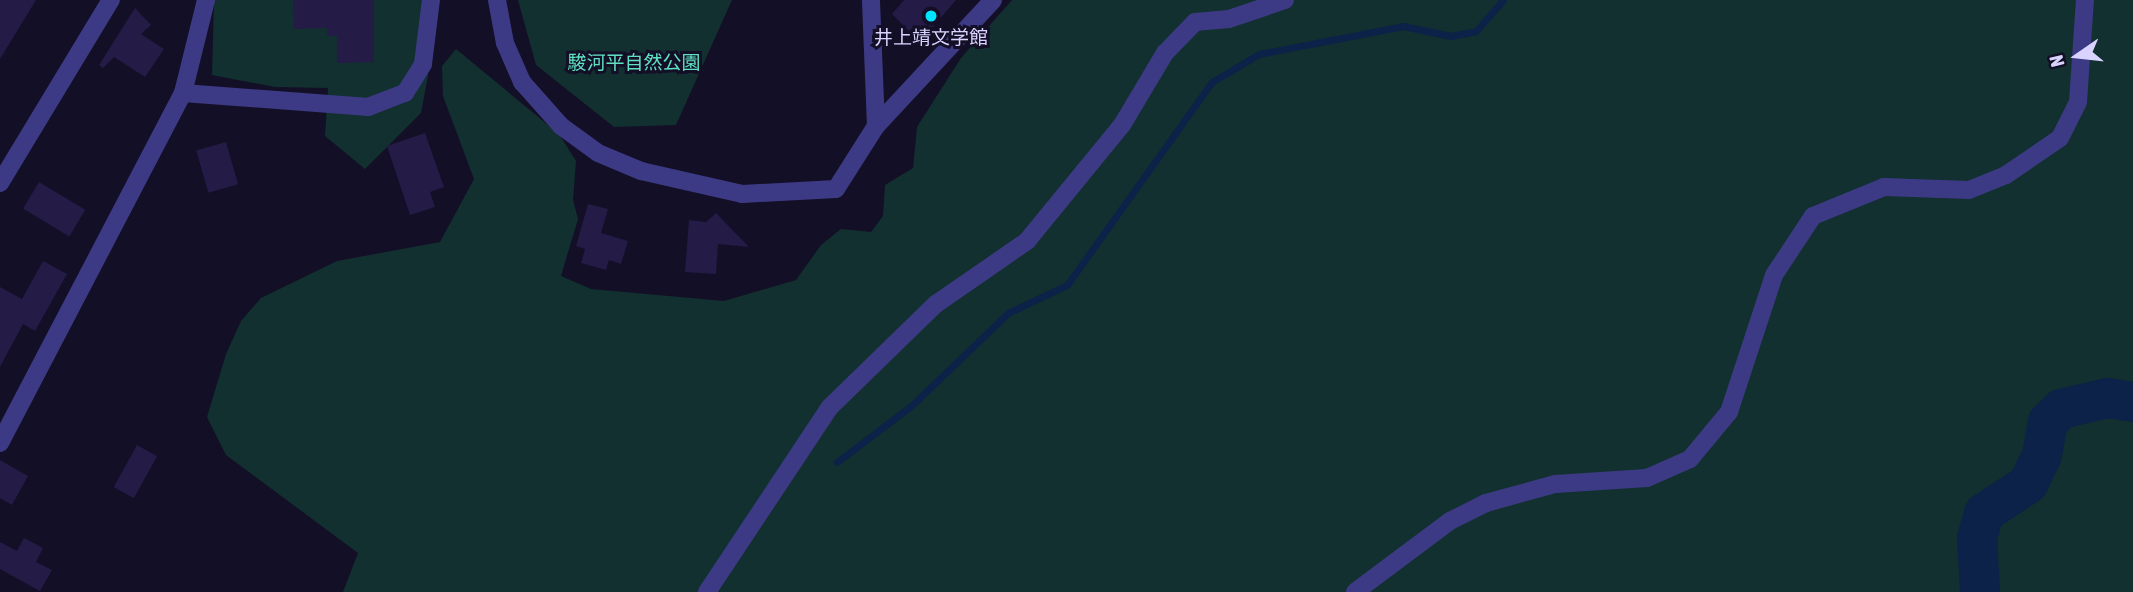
<!DOCTYPE html>
<meta charset="utf-8">
<style>
body{margin:0}
#map{position:relative;width:2133px;height:592px;overflow:hidden;background:#130f26;font-family:"Asap Condensed","Noto Sans JP",sans-serif}
div>[style]{position:absolute}
[style*='--x']{left:calc(var(--x)*1px);top:calc(var(--y)*1px);width:calc(var(--w)*1px);rotate:calc(var(--a)*1deg)}
.green>*{inset:0;background:#12302f}
.stream>*{height:7px;margin:-3.5px;padding:0 3.5px;transform-origin:3.5px;border-radius:3.5px;background:#0c2248}
.river>*{height:40px;margin:-20px;padding:0 20px;transform-origin:20px;border-radius:20px;background:#0c2248}
.building>*{inset:0;background:#241b47;transform-origin:0 0}
.minor>*{height:18px;margin:-9px;padding:0 9px;transform-origin:9px;border-radius:9px;background:#3d3a85}
.dots>*{width:19px;height:19px;translate:-50% -50%;box-sizing:border-box;border:4px solid #130f26;border-radius:50%}
span{translate:-50% -50%;white-space:nowrap;text-align:center;line-height:1.15;-webkit-text-stroke:6px #130f26;paint-order:stroke}
.poi-label{font-size:19px;color:#d9d4ff}
.park-label{font-size:19px;color:#5fe0c0}
.north{position:absolute;left:2042px;top:21px;width:70px;height:70px;-webkit-text-stroke:5px #130f26;paint-order:stroke;rotate:256deg;font-size:19px;font-weight:700;line-height:28px;text-align:center;color:#d9d4ff}
.north::after{content:'';display:block;margin:auto;width:24px;height:32px;background:#d9d4ff;clip-path:polygon(50% 0,100% 100%,50% 72%,0 100%)}
</style>
<div id="map">
<div class="green">
<div style="clip-path:polygon(214px 0,427px 0,428px 76px,421px 113px,365px 169px,325px 136px,328px 88px,275px 87px,212px 75px)"></div>
<div style="clip-path:polygon(518px 0,732px 0,676px 125px,614px 127px,536px 65px)"></div>
<div style="clip-path:polygon(1012px 0,2133px 0,2133px 592px,343px 592px,358px 553px,226px 455px,207px 417px,226px 354px,241px 321px,261px 298px,337px 261px,440px 242px,474px 179px,443px 96px,442px 66px,456px 49px,559px 134px,576px 161px,573px 200px,578px 219px,561px 276px,591px 289px,724px 301px,796px 280px,821px 245px,841px 229px,871px 232px,883px 216px,885px 185px,913px 168px,917px 127px,961px 58px)"></div>
</div>
<div class="stream">
<div style="--x:837;--y:462;--w:94;--a:-37.2"></div>
<div style="--x:912;--y:405;--w:133;--a:-43.8"></div>
<div style="--x:1008;--y:313;--w:65;--a:-25.4"></div>
<div style="--x:1067;--y:285;--w:249;--a:-54.5"></div>
<div style="--x:1212;--y:82;--w:55;--a:-30.8"></div>
<div style="--x:1259;--y:54;--w:147;--a:-11"></div>
<div style="--x:1403;--y:26;--w:49;--a:11.8"></div>
<div style="--x:1451;--y:36;--w:25;--a:-11"></div>
<div style="--x:1476;--y:31;--w:41;--a:-48.9"></div>
</div>
<div class="river">
<div style="--x:1980;--y:592;--w:54;--a:-93.2"></div>
<div style="--x:1977;--y:538;--w:26;--a:-74"></div>
<div style="--x:1984;--y:513;--w:53;--a:-33.4"></div>
<div style="--x:2028;--y:484;--w:32;--a:-64"></div>
<div style="--x:2042;--y:455;--w:34;--a:-80"></div>
<div style="--x:2048;--y:422;--w:18;--a:-45"></div>
<div style="--x:2061;--y:409;--w:48;--a:-13.2"></div>
<div style="--x:2108;--y:398;--w:25;--a:9"></div>
</div>
<div class="building">
<div style="clip-path:polygon(0 0,36px 0,0 59px)"></div>
<div style="clip-path:polygon(293px 0,374px 0,374px 62px,337px 63px,337px 36px,327px 36px,327px 28px,294px 29px)"></div>
<div style="clip-path:polygon(904px 0,956px 0,920px 42px,892px 14px)"></div>
<div style="clip-path:polygon(135px 8px,151px 25px,141px 34px,164px 49px,145px 77px,114px 57px,103px 68px,99px 65px)"></div>
<div style="clip-path:polygon(425px 133px,444px 187px,430px 192px,435px 207px,410px 215px,387px 146px)"></div>
<div style="left:226px;top:142px;width:44px;height:31px;rotate:74deg"></div>
<div style="left:39px;top:182px;width:54px;height:31px;rotate:31deg"></div>
<div style="clip-path:polygon(588px 204px,608px 209px,601px 233px,628px 241px,621px 264px,609px 260px,606px 270px,581px 263px,585px 249px,576px 246px)"></div>
<div style="clip-path:polygon(716px 213px,749px 247px,718px 244px,716px 274px,685px 272px,689px 220px,706px 222px)"></div>
<div style="clip-path:polygon(43px 261px,67px 274px,35px 331px,23px 324px,0 367px,0 287px,22px 299px)"></div>
<div style="left:137px;top:445px;width:23px;height:48px;rotate:29deg"></div>
<div style="clip-path:polygon(0 460px,28px 476px,12px 505px,0 498px)"></div>
<div style="clip-path:polygon(24px 538px,43px 548px,36px 562px,52px 570px,40px 591px,0 569px,0 542px,17px 551px)"></div>
</div>
<div class="minor">
<div style="--x:497;--y:0;--w:44;--a:79.5"></div>
<div style="--x:505;--y:43;--w:43;--a:66.4"></div>
<div style="--x:522;--y:82;--w:59;--a:48.4"></div>
<div style="--x:561;--y:126;--w:46;--a:36.1"></div>
<div style="--x:598;--y:153;--w:47;--a:22.7"></div>
<div style="--x:641;--y:171;--w:104;--a:12.8"></div>
<div style="--x:742;--y:194;--w:94;--a:-3"></div>
<div style="--x:836;--y:189;--w:75;--a:-57.6"></div>
<div style="--x:876;--y:126;--w:126;--a:-92.3"></div>
<div style="--x:183;--y:93;--w:186;--a:4.3"></div>
<div style="--x:368;--y:107;--w:40;--a:-21"></div>
<div style="--x:405;--y:93;--w:34;--a:-58"></div>
<div style="--x:423;--y:64;--w:64;--a:-82.9"></div>
<div style="--x:876;--y:126;--w:172;--a:-47.1"></div>
<div style="--x:0;--y:183;--w:214;--a:-58.8"></div>
<div style="--x:0;--y:443;--w:395;--a:-62.4"></div>
<div style="--x:183;--y:93;--w:96;--a:-76.1"></div>
<div style="--x:707;--y:592;--w:222;--a:-56.4"></div>
<div style="--x:830;--y:407;--w:148;--a:-44.2"></div>
<div style="--x:936;--y:304;--w:111;--a:-34.7"></div>
<div style="--x:1027;--y:241;--w:150;--a:-50.7"></div>
<div style="--x:1122;--y:125;--w:84;--a:-59.2"></div>
<div style="--x:1165;--y:53;--w:43;--a:-45.9"></div>
<div style="--x:1195;--y:22;--w:34;--a:-5"></div>
<div style="--x:1229;--y:19;--w:59;--a:-18.7"></div>
<div style="--x:1355;--y:592;--w:119;--a:-36.8"></div>
<div style="--x:1450;--y:521;--w:40;--a:-26.6"></div>
<div style="--x:1486;--y:503;--w:72;--a:-15.4"></div>
<div style="--x:1555;--y:484;--w:92;--a:-3.7"></div>
<div style="--x:1647;--y:478;--w:47;--a:-23.8"></div>
<div style="--x:1690;--y:459;--w:61;--a:-50.3"></div>
<div style="--x:1729;--y:412;--w:144;--a:-71.8"></div>
<div style="--x:1774;--y:275;--w:71;--a:-56.5"></div>
<div style="--x:1813;--y:216;--w:77;--a:-22.2"></div>
<div style="--x:1884;--y:187;--w:85;--a:2"></div>
<div style="--x:1969;--y:190;--w:40;--a:-22"></div>
<div style="--x:2006;--y:175;--w:65;--a:-34.4"></div>
<div style="--x:2060;--y:138;--w:40;--a:-63.4"></div>
<div style="--x:2078;--y:102;--w:102;--a:-86.1"></div>
</div>
<div class="dots">
<div style="left:931px;top:16px;background:#00e5ff"></div>
</div>
<div class="poi-label">
<span style="left:931px;top:38px">井上靖文学館</span>
</div>
<div class="park-label">
<span style="left:634px;top:63px">駿河平自然公園</span>
</div>
<div class="north">N</div>
</div>
